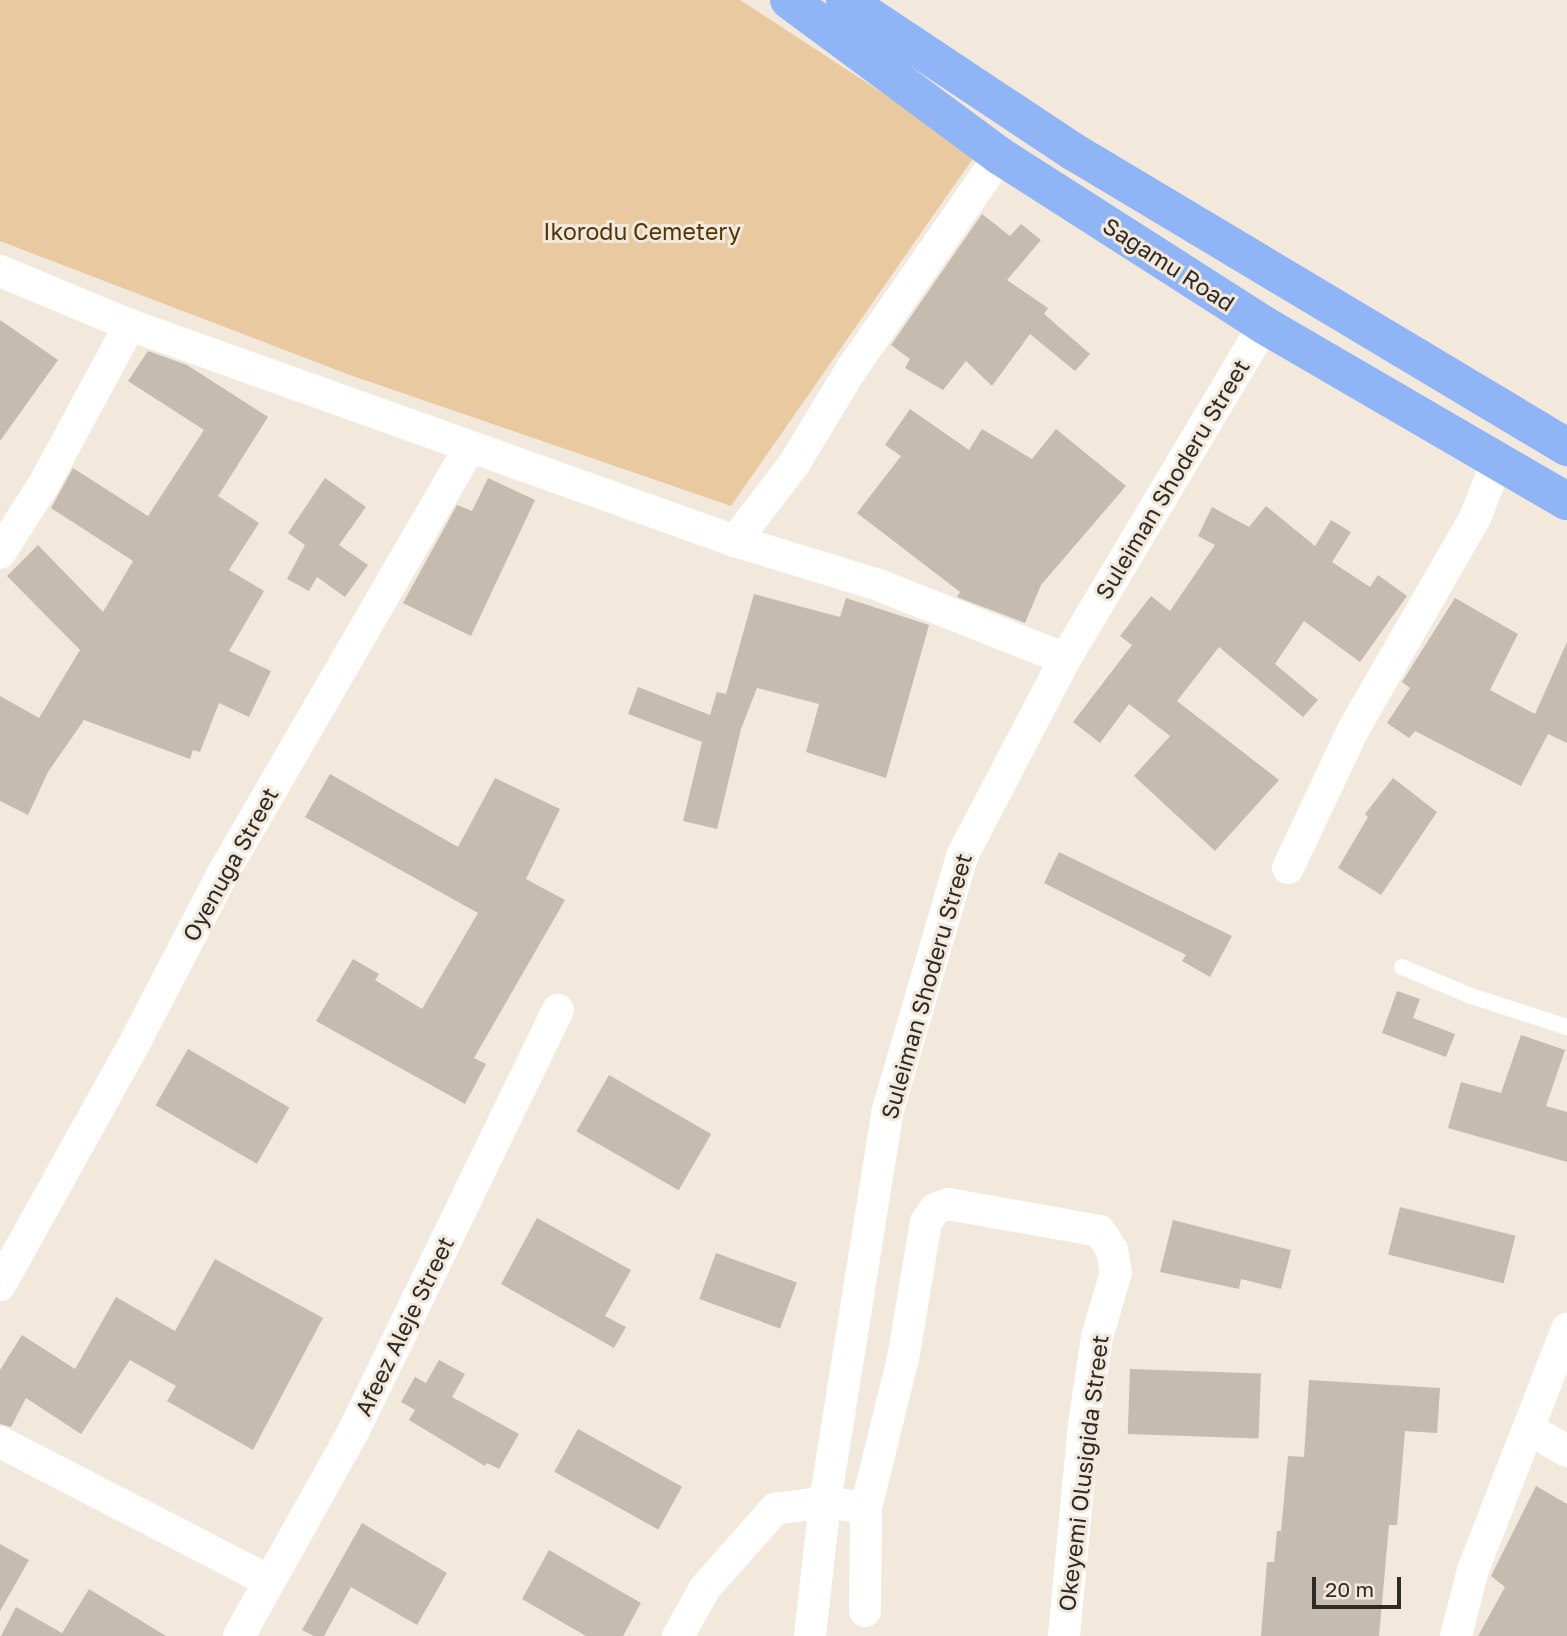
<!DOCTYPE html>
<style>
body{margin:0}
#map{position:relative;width:1567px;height:1636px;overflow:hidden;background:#f2e8dc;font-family:"Golos Text",sans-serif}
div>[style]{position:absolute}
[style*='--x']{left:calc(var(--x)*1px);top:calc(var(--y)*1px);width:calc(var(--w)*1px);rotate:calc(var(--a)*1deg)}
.green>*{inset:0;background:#e9c9a0}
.building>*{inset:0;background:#c5bcaf;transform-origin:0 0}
.lane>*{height:16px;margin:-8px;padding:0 8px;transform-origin:8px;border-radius:8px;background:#fff}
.street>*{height:32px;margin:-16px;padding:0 16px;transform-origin:16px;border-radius:16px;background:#fff}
.highway>*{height:38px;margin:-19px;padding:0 19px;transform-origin:19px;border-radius:19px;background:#90b5f7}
span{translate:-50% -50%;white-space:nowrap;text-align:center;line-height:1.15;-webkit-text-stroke:6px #f2e8dc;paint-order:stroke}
.park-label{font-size:23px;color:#513506}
.street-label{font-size:23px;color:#2e2a26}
.scale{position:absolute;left:1312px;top:1577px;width:89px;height:32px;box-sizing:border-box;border:4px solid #2e2a26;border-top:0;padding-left:9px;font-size:21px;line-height:24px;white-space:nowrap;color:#2e2a26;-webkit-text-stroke:5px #f2e8dc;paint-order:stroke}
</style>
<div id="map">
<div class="green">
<div style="clip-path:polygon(0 0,740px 0,976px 154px,731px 506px,347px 374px,0 241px)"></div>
</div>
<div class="building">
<div style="clip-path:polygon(982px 214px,1010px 236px,1021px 224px,1041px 240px,1007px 280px,1048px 308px,1044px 314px,1090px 354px,1075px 371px,1030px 334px,992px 386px,966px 361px,943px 390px,905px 368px,910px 359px,891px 345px)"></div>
<div style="clip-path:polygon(0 320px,58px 360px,0 441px)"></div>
<div style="clip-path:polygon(148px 351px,187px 365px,268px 417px,218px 496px,259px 523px,229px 570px,264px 591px,229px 651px,271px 671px,249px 717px,219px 703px,200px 752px,193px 750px,190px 759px,84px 720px,48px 772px,28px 815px,0 801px,0 696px,39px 718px,80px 650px,7px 576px,38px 545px,103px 612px,133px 561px,51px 508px,73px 468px,148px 516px,204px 430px,128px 381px)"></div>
<div style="clip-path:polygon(910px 409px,969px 450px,982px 429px,1032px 459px,1056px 429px,1126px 486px,1041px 585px,1025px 623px,957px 597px,960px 592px,857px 513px,901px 456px,885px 445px)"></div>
<div style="clip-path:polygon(325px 478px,366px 507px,339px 545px,368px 565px,345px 597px,317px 577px,309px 591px,287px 579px,305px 545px,288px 533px)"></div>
<div style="clip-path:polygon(488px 478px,535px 500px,471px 636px,403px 603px,457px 505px,472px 511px)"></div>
<div style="clip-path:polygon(1266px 506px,1315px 546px,1331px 520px,1351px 532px,1332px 562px,1370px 587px,1378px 575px,1407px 596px,1360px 662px,1304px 621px,1275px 664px,1318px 700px,1303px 717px,1219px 647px,1177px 701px,1279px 780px,1215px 851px,1134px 776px,1170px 736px,1129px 704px,1100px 743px,1073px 722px,1132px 645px,1120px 636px,1151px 596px,1170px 611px,1215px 545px,1198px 536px,1212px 507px,1249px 527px)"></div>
<div style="clip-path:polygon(754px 594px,840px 617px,846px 598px,929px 625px,886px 778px,806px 752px,819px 704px,757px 688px,741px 729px,717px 829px,683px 821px,702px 742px,628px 714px,638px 687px,710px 715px,717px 692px,726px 694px)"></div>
<div style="clip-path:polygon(1455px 598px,1518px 634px,1490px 690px,1535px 714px,1567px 642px,1567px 743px,1548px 734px,1521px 786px,1415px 731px,1409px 738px,1387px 723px,1410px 688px,1402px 682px)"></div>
<div style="clip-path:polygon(330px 774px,458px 847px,495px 778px,560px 809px,526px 879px,565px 900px,474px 1058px,486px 1064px,465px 1104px,316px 1021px,353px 959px,379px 974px,375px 980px,422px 1009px,478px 913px,305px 817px)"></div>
<div style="clip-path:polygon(1393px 778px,1437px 812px,1381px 895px,1338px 868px,1368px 817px,1365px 814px)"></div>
<div style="clip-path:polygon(1059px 852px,1232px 936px,1210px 977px,1182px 961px,1186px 955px,1044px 883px)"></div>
<div style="clip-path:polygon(1397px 991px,1420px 999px,1413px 1018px,1455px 1034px,1446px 1057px,1382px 1033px)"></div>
<div style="clip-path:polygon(1521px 1035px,1565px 1050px,1546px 1106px,1567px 1112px,1567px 1162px,1448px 1128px,1461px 1082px,1501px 1093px)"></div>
<div style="left:188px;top:1049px;width:117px;height:65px;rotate:30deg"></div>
<div style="left:609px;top:1075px;width:118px;height:65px;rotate:30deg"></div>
<div style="left:1400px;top:1207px;width:119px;height:49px;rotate:14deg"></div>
<div style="clip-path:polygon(537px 1218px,631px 1270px,605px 1316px,626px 1327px,614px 1348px,501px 1284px)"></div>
<div style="clip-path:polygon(1173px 1220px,1291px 1250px,1281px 1289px,1241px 1279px,1239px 1289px,1160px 1272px)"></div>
<div style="left:716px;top:1253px;width:86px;height:49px;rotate:20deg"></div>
<div style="clip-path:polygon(215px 1259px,323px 1318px,253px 1450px,167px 1401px,176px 1386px,130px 1360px,81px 1434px,26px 1398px,11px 1427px,0 1424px,0 1370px,22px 1335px,75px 1369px,116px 1297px,175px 1331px)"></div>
<div style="clip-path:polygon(439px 1360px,465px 1374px,452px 1397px,519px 1434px,499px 1469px,487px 1463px,485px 1466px,409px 1420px,415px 1410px,401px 1402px,415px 1377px,426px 1383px)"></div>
<div style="left:1130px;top:1369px;width:131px;height:65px;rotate:2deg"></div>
<div style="clip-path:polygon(1309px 1380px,1440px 1388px,1437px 1433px,1405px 1431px,1397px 1525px,1389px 1525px,1379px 1636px,1261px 1636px,1267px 1562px,1274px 1562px,1277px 1531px,1281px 1531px,1288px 1456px,1304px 1457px)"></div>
<div style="left:578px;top:1429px;width:119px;height:49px;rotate:29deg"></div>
<div style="clip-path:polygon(1536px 1486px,1567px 1504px,1567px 1636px,1478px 1636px,1505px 1587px,1491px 1576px)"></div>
<div style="clip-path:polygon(362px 1523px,447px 1573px,417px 1625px,351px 1587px,324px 1636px,314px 1636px,302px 1630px)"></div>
<div style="clip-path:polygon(0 1544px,29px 1560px,0 1611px)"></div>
<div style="clip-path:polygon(549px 1550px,641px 1603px,623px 1636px,586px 1636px,522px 1599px)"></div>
<div style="clip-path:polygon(89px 1589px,166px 1636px,1px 1636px,16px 1607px,62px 1633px)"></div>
</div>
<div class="lane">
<div style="--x:1402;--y:967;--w:75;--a:22.8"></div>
<div style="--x:1471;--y:996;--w:101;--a:17.9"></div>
</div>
<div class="street">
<div style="--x:0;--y:271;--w:141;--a:22.6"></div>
<div style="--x:130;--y:325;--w:642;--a:19.65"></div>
<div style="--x:735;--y:541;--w:147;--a:17"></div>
<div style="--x:876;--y:584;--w:203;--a:21.6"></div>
<div style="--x:735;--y:541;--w:97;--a:-52.5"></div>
<div style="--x:794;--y:464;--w:110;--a:-58.8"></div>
<div style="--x:851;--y:370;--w:261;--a:-55.2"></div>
<div style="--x:0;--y:553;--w:84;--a:-57.6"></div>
<div style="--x:45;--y:482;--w:179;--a:-61.6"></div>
<div style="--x:1288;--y:868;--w:153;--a:-64.8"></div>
<div style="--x:1353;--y:730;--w:245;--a:-60.1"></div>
<div style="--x:1475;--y:518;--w:60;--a:-68.6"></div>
<div style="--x:0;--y:1285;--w:274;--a:-60.9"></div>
<div style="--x:133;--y:1046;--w:195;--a:-62.5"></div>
<div style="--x:223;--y:873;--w:491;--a:-59.9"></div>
<div style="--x:1530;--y:1430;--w:43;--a:29.6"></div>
<div style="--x:0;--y:1442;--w:303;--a:27.3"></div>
<div style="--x:865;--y:1611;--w:103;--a:-89.4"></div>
<div style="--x:239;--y:1636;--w:236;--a:-60.8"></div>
<div style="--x:354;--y:1430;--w:467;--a:-64.1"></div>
<div style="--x:678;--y:1636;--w:55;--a:-60.6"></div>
<div style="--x:705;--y:1588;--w:106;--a:-48.5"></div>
<div style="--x:775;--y:1509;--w:50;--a:-8"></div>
<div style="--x:825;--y:1502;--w:41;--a:8.3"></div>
<div style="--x:866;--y:1508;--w:154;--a:-76.1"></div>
<div style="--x:903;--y:1359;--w:139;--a:-80.5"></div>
<div style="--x:926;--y:1222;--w:16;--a:-55"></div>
<div style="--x:935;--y:1209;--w:14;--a:-21"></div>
<div style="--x:948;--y:1204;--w:154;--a:10.1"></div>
<div style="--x:1100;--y:1231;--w:22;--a:58"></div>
<div style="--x:1112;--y:1250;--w:22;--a:80"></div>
<div style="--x:1116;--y:1272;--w:68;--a:106.3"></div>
<div style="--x:1097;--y:1337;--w:88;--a:98.5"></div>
<div style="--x:1084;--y:1424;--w:213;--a:95.4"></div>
<div style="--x:810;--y:1636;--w:135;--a:-83.6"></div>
<div style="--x:825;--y:1502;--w:394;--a:-80.9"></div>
<div style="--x:887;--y:1113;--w:268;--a:-73.7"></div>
<div style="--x:962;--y:856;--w:222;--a:-62.4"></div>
<div style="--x:1065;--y:659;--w:389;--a:-59.2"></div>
<div style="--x:1456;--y:1636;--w:68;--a:-75.6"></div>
<div style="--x:1473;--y:1570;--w:259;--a:-68.7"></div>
</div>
<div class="highway">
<div style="--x:789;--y:0;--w:262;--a:36.5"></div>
<div style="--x:1000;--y:156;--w:313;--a:32.6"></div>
<div style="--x:1264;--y:325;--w:350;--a:30.2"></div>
<div style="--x:845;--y:0;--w:275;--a:33.6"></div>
<div style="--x:1074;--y:152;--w:575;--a:30.9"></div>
</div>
<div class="park-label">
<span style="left:642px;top:231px">Ikorodu Cemetery</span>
</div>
<div class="street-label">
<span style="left:1169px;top:264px;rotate:33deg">Sagamu Road</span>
<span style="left:1172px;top:479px;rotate:-59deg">Suleiman Shoderu Street</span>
<span style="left:230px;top:864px;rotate:-61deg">Oyenuga Street</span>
<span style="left:926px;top:986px;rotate:-74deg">Suleiman Shoderu Street</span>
<span style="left:404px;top:1326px;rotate:-64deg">Afeez Aleje Street</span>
<span style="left:1083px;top:1473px;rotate:-83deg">Okeyemi Olusigida Street</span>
</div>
<div class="scale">20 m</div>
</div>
